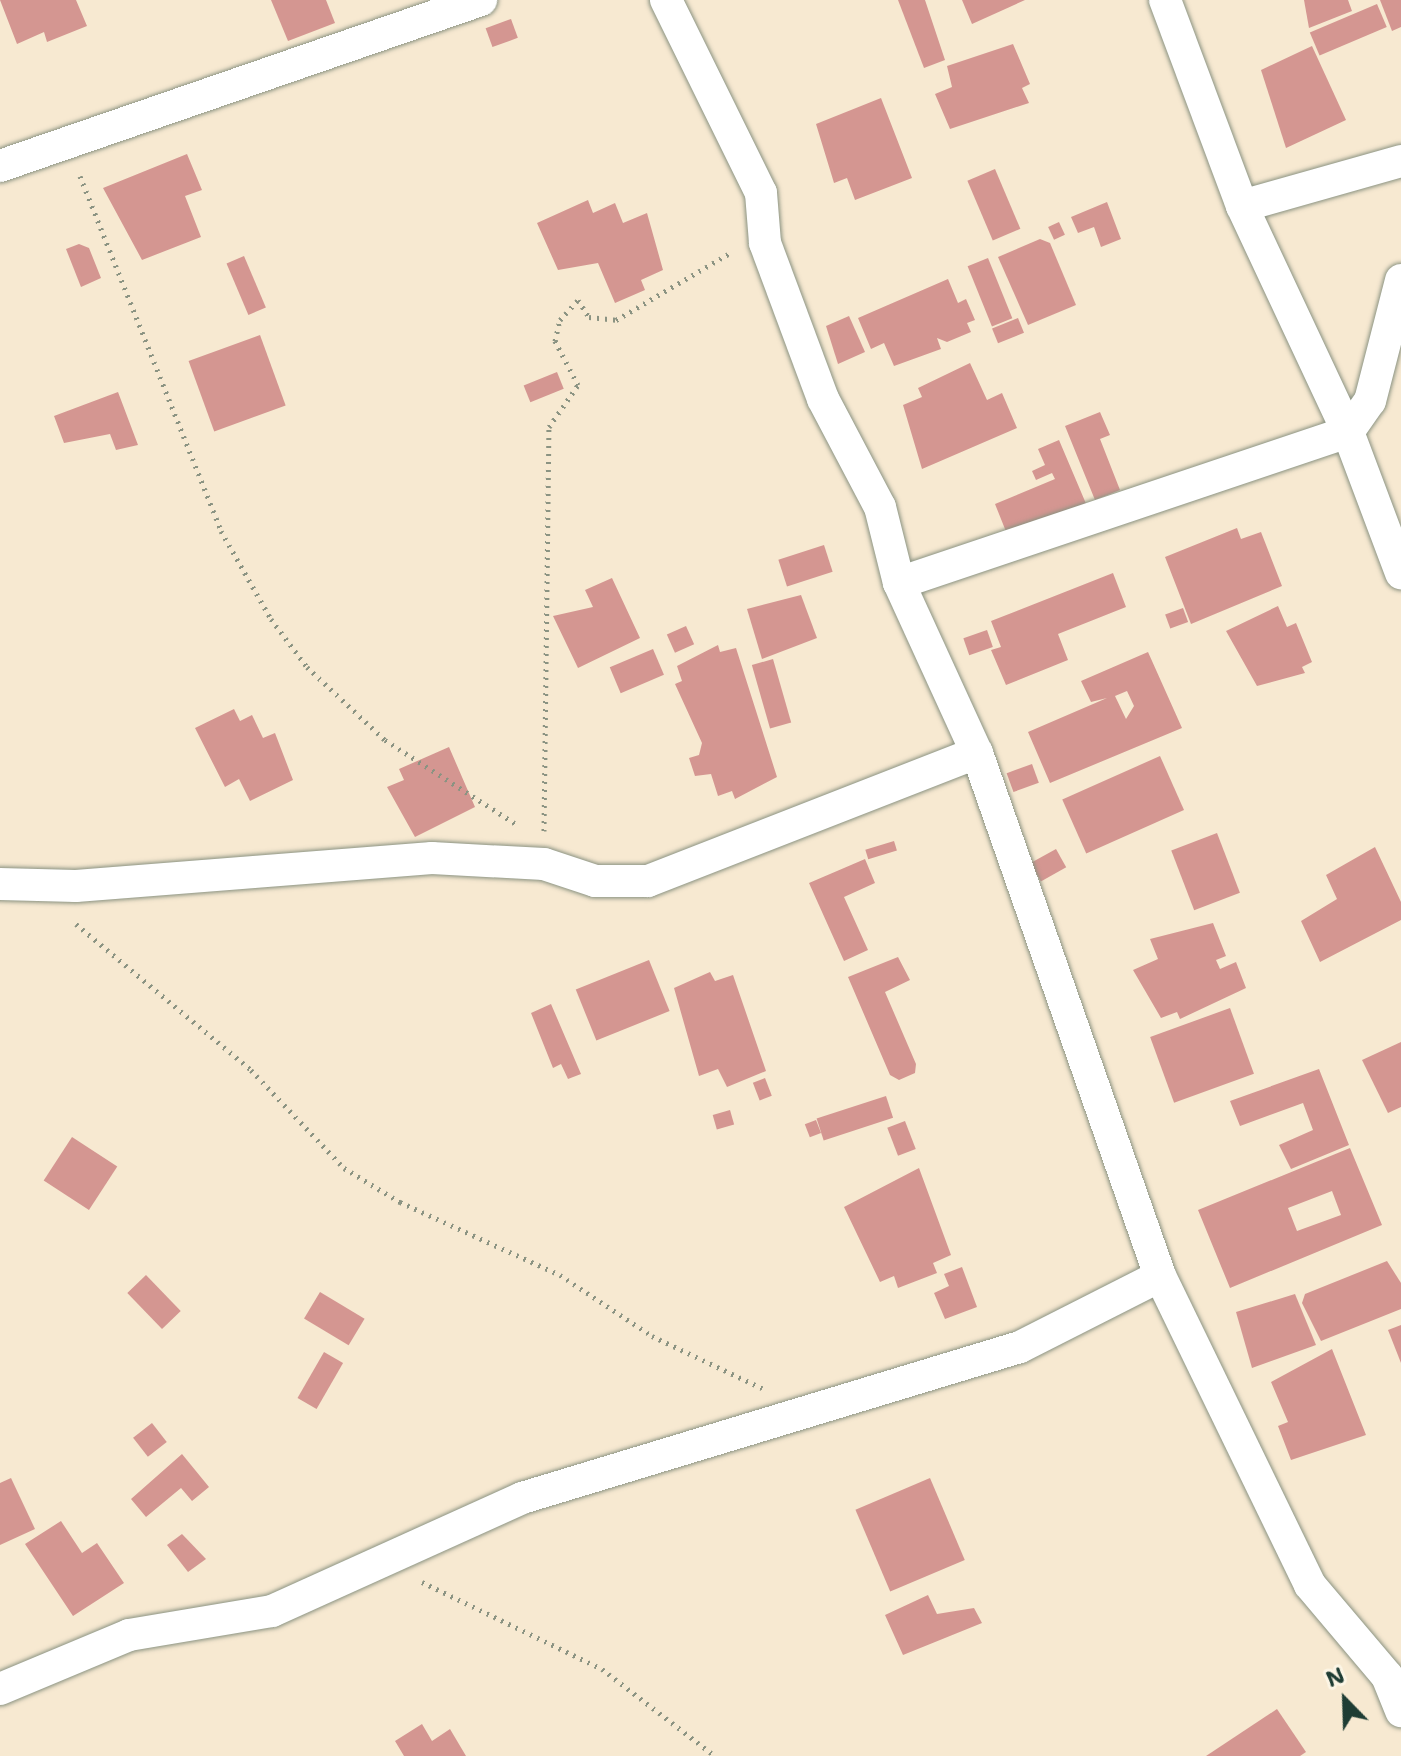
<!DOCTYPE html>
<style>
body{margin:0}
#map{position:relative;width:1401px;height:1756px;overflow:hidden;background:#f7e9d1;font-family:"Shantell Sans",sans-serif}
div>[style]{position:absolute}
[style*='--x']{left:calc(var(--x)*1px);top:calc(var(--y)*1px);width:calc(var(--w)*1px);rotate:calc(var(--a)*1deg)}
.building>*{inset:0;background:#d49691;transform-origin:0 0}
.path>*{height:5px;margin-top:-2.5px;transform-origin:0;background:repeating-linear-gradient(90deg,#8b9382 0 2px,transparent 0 8px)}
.roads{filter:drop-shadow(0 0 2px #8b9382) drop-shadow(0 0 2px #8b9382)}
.minor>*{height:32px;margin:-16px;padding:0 16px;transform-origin:16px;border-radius:16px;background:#fff}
span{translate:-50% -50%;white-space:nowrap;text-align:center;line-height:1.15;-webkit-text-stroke:6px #fcf5e5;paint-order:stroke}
.north{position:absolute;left:1305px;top:1660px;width:80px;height:80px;-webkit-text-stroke:6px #fcf5e5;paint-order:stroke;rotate:337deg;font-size:22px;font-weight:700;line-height:32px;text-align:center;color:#1f3d34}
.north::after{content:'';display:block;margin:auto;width:28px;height:36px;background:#1f3d34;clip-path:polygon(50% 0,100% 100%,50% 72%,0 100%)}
</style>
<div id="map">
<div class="building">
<div style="clip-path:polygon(0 0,76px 0,87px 26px,47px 42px,44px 32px,17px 44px)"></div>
<div style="clip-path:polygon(271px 0,326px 0,335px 23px,288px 41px)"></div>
<div style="clip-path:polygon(898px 0,925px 0,945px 60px,924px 68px)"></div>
<div style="clip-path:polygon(962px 0,1025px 0,972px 24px)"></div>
<div style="clip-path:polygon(1304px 0,1348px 0,1352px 11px,1309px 28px)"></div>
<div style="clip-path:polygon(1380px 0,1401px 0,1401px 27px,1392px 31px)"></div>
<div style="left:1377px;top:4px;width:25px;height:73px;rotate:67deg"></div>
<div style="left:511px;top:19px;width:20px;height:27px;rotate:70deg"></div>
<div style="clip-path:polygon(1013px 44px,1030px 84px,1022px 88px,1029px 103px,950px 129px,935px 94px,952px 87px,947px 66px)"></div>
<div style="clip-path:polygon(1312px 46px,1346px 120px,1286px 148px,1261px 70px)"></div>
<div style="clip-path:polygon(881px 98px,912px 178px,855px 200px,847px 178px,834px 183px,816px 124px)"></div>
<div style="clip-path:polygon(187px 154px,202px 190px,185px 196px,201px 237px,142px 260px,103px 188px)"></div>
<div style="left:995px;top:169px;width:65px;height:30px;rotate:67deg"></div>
<div style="clip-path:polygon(588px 200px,593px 213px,615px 203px,623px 223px,647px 213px,663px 270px,641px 280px,645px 290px,615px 303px,598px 263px,558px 270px,537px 223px)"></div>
<div style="clip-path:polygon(1107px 202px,1121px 239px,1101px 247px,1094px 227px,1078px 233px,1071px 217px)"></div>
<div style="left:1059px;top:222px;width:14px;height:12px;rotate:65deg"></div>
<div style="clip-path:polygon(1040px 239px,1050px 243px,1076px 305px,1028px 325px,998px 257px)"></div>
<div style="clip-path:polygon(79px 244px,89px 248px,101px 278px,81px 287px,66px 249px)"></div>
<div style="left:244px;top:256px;width:56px;height:19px;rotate:67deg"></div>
<div style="left:988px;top:258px;width:65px;height:22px;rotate:68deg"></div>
<div style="clip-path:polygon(948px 279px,958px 303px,966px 299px,975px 320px,967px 323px,971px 332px,947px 342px,937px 338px,941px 349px,894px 366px,884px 343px,871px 349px,858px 318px)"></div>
<div style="clip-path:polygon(849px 316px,865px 352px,838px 364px,826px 326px)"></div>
<div style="left:1018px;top:318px;width:16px;height:28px;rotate:68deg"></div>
<div style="left:260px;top:335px;width:75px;height:76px;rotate:70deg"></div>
<div style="clip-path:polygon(970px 363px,987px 400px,1002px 393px,1017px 428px,922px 469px,903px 405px,922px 397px,918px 388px)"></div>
<div style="left:557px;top:372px;width:18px;height:36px;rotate:68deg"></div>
<div style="clip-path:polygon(118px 392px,138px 445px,116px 450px,110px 434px,64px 443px,54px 416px)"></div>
<div style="clip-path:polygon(1100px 412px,1110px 435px,1100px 439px,1120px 490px,1095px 500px,1065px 426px)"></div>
<div style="clip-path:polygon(1059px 440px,1087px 506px,1009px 539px,995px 504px,1055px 479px,1052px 473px,1036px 480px,1032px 471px,1045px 465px,1038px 449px)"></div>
<div style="clip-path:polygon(1237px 528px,1241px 539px,1261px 532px,1282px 586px,1191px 624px,1165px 557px)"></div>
<div style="left:824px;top:545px;width:28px;height:48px;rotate:72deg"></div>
<div style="clip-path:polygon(1113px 573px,1126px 607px,1058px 634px,1068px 660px,1006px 685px,991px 650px,1001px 647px,991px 621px)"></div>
<div style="clip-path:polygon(612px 578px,640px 638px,578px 668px,553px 616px,593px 607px,585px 590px)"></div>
<div style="clip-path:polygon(801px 595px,817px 638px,762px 659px,747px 609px)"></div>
<div style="clip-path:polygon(1278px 606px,1287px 627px,1296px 623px,1312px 662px,1302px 667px,1305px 673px,1257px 686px,1226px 631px)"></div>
<div style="left:1183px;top:608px;width:15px;height:19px;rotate:70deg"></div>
<div style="left:686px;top:626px;width:20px;height:21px;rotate:66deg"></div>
<div style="left:987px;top:630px;width:18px;height:25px;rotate:71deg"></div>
<div style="clip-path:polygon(718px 645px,720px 652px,736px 648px,777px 777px,735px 799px,732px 791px,718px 796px,711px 774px,695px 776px,689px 758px,699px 755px,702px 743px,675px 684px,682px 681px,677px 666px)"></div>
<div style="left:653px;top:649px;width:28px;height:47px;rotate:67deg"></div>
<div style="clip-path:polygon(evenodd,1148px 652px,1182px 728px,1050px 783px,1028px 732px,1107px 698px,1091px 702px,1081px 681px,1148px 652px,1127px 691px,1134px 706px,1126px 719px,1115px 696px,1127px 691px)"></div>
<div style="left:773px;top:659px;width:66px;height:22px;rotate:74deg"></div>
<div style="clip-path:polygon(234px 709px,240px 721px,252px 715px,263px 738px,275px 733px,293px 780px,250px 801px,239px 779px,225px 787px,195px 728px)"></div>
<div style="clip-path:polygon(449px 747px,475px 807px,415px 837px,387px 787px,404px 780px,399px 769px)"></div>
<div style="left:1160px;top:756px;width:59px;height:107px;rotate:66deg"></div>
<div style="left:1032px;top:764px;width:20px;height:27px;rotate:70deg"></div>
<div style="left:1217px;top:833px;width:64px;height:49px;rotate:69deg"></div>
<div style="left:894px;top:841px;width:10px;height:30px;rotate:73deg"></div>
<div style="clip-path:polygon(1375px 847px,1401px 902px,1401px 920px,1320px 962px,1301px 921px,1337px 899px,1326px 875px)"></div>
<div style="left:1056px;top:849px;width:21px;height:29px;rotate:61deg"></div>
<div style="clip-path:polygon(865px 859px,875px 883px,844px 897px,868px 950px,844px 961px,809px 883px)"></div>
<div style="clip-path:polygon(1213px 923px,1226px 956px,1216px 960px,1220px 969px,1236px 962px,1246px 988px,1180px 1019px,1177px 1012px,1161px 1018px,1133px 970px,1158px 959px,1150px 939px)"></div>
<div style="clip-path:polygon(898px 957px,910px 980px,885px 992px,916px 1064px,915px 1073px,899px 1080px,890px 1075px,848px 977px)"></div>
<div style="left:649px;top:960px;width:55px;height:79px;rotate:68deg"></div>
<div style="clip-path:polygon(710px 972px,715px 981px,733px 975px,766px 1071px,727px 1087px,718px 1069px,699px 1076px,674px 988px)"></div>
<div style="clip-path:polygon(551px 1004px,581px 1074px,568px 1079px,561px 1064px,553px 1068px,531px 1013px)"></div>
<div style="left:1230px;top:1008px;width:70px;height:85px;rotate:70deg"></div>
<div style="clip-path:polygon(1401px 1042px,1401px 1107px,1388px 1113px,1362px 1060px)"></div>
<div style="clip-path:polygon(1319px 1069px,1349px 1145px,1291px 1169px,1279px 1145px,1313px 1130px,1303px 1103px,1240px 1126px,1230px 1101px)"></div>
<div style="left:765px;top:1078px;width:19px;height:13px;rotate:69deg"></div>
<div style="left:886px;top:1096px;width:23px;height:73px;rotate:72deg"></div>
<div style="left:730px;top:1110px;width:15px;height:18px;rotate:74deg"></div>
<div style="left:816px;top:1120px;width:14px;height:12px;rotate:69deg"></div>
<div style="left:905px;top:1121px;width:30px;height:19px;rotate:69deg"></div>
<div style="left:72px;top:1137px;width:54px;height:52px;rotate:33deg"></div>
<div style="clip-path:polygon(evenodd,1350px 1148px,1382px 1225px,1230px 1288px,1198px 1210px,1350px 1148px,1332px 1191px,1341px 1215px,1297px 1231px,1288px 1208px,1332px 1191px)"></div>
<div style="clip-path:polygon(919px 1168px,951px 1255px,933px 1263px,937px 1273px,898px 1288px,894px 1276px,880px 1282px,844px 1207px)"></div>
<div style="clip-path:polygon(1387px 1261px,1401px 1283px,1401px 1309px,1321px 1341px,1302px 1303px,1305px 1294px)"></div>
<div style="clip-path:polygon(962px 1267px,977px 1307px,945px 1319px,934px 1293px,949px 1286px,944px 1274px)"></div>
<div style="left:146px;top:1275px;width:50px;height:26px;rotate:46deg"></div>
<div style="left:320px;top:1292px;width:52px;height:31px;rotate:31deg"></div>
<div style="clip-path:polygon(1295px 1294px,1316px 1345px,1252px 1368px,1236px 1312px)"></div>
<div style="clip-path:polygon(1401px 1325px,1401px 1363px,1388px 1330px)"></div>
<div style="clip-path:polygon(1332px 1349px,1366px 1435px,1291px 1460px,1278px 1426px,1288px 1422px,1271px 1382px)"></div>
<div style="left:324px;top:1352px;width:22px;height:53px;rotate:30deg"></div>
<div style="left:152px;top:1423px;width:24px;height:24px;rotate:52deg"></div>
<div style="clip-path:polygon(182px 1454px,209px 1487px,192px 1501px,181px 1488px,146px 1517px,131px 1499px)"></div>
<div style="clip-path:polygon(11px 1478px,35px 1529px,0 1545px,0 1483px)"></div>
<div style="left:930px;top:1478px;width:89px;height:81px;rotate:67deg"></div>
<div style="clip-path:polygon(61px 1521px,82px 1553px,97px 1543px,124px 1583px,73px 1616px,25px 1544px)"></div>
<div style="clip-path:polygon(182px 1534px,206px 1559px,188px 1572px,167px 1545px)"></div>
<div style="clip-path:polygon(928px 1595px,937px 1614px,974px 1608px,982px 1623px,903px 1655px,885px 1615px)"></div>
<div style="clip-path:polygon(1277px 1709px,1306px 1752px,1300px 1756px,1206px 1756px)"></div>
<div style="clip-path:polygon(422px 1724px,432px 1741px,450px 1729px,466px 1756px,404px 1756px,395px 1741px)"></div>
</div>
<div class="path">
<div style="--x:80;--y:176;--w:382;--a:68.3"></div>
<div style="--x:221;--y:531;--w:101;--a:60.4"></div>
<div style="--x:271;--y:619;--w:60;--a:53.1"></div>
<div style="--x:307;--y:667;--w:107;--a:43.1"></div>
<div style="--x:385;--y:740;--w:156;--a:32.7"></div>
<div style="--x:544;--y:831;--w:404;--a:-89.3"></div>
<div style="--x:549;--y:427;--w:51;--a:-55.4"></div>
<div style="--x:578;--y:385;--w:50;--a:-117.6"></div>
<div style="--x:555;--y:341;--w:22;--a:-77"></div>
<div style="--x:560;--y:320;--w:27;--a:-48"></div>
<div style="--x:578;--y:300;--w:20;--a:57"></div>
<div style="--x:589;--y:317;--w:27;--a:6"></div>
<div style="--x:616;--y:320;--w:134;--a:-30.4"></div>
<div style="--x:76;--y:924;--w:228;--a:39.8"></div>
<div style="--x:251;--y:1070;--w:135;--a:46.5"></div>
<div style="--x:344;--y:1168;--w:66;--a:31.3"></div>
<div style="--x:400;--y:1202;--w:176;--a:24.5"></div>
<div style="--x:560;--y:1275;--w:110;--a:33.5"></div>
<div style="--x:652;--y:1336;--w:122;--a:25.3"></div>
<div style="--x:422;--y:1582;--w:200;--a:25.8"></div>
<div style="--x:602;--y:1669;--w:143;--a:37.6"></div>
</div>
<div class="roads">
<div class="minor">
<div style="--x:666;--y:0;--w:215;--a:63.8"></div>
<div style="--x:761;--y:193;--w:50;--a:85.4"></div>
<div style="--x:765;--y:243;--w:166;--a:69.6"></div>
<div style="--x:823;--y:399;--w:122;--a:62.2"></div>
<div style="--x:880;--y:507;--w:78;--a:76"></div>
<div style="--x:899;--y:583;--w:187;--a:65.4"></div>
<div style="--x:977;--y:753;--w:554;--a:70.71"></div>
<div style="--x:1160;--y:1276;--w:343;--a:64.1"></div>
<div style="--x:1310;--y:1585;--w:119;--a:49.8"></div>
<div style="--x:1387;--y:1676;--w:38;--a:68"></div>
<div style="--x:1165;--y:0;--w:220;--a:69.5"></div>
<div style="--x:1242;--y:206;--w:250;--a:64.9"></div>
<div style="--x:1348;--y:432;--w:151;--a:69.4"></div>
<div style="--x:0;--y:166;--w:509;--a:-19.04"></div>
<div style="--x:1242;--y:206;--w:165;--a:-15.8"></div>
<div style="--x:899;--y:583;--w:474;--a:-18.6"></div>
<div style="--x:1348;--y:432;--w:38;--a:-55"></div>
<div style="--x:1370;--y:401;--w:125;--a:-75.6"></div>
<div style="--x:0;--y:884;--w:76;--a:1.5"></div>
<div style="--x:76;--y:886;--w:357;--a:-4.5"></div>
<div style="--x:432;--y:858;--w:112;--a:3.1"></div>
<div style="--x:544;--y:864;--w:54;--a:18.4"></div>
<div style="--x:595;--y:881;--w:53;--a:0"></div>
<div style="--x:648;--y:881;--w:353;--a:-21.3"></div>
<div style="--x:0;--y:1689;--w:140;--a:-22.7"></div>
<div style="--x:129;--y:1635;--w:145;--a:-9.5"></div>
<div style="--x:272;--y:1611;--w:274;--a:-24.3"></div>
<div style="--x:522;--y:1498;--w:520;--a:-16.87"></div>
<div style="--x:1020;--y:1347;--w:157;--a:-26.9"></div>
</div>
</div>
<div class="north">N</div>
</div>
